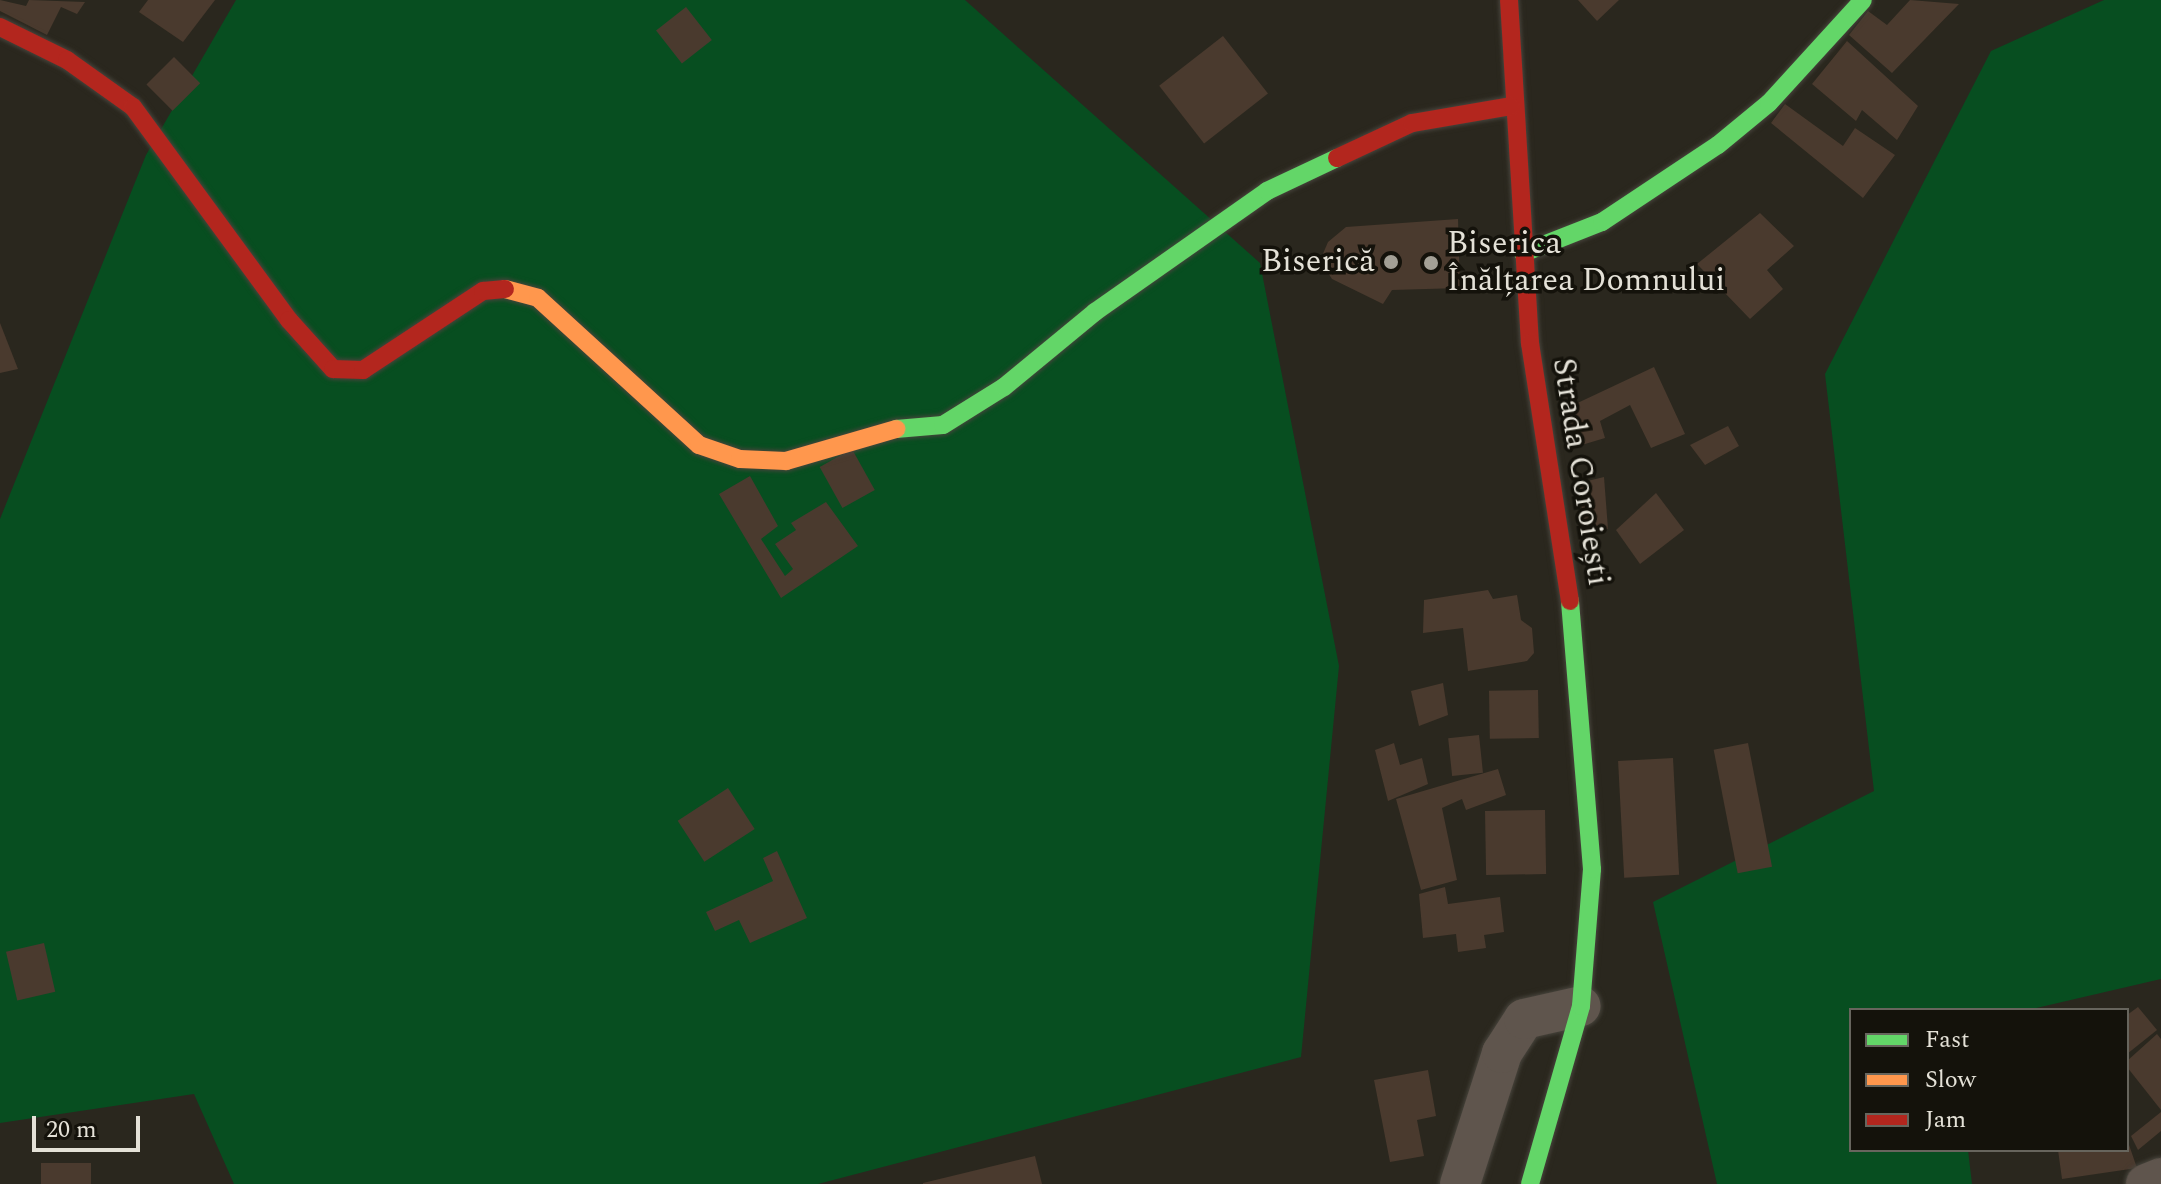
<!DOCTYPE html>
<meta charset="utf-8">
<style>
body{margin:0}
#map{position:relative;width:2161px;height:1184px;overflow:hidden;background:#2a271e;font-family:Spectral,serif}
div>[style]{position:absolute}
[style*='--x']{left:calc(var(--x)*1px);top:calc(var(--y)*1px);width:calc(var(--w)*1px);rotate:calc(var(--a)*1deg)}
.green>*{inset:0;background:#074e20}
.building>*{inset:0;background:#4a3a2e;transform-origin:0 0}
.roads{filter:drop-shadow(0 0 2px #47443c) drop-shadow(0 0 2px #47443c)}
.street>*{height:40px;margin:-20px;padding:0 20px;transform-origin:20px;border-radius:20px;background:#5f554d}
.fast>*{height:18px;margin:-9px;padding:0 9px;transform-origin:9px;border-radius:9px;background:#63d668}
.slow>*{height:18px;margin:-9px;padding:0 9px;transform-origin:9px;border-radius:9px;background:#ff974d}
.jam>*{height:18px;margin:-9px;padding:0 9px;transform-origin:9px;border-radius:9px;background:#b3261e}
.dots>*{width:22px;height:22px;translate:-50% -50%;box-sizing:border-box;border:4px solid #14120b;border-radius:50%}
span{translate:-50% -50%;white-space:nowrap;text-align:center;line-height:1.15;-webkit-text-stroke:7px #14120b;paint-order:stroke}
.poi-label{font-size:32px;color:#e4e1d7}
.left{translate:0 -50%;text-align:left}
.right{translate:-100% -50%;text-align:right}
.street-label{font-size:32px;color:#e4e1d7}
.legend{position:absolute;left:1849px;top:1008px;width:280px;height:144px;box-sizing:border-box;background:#14120b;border:2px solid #67655d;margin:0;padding:10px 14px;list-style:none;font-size:24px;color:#e4e1d7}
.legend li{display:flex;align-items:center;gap:16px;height:40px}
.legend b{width:40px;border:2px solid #67655d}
.scale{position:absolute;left:32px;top:1116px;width:108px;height:36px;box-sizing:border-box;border:4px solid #e4e1d7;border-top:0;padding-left:10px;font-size:24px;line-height:28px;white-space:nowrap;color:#e4e1d7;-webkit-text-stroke:6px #14120b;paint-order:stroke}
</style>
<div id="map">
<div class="green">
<div style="clip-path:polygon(236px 0,965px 0,1260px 263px,1339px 666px,1301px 1057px,818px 1184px,234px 1184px,194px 1094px,0 1123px,0 519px,146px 155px)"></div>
<div style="clip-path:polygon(2104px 0,2161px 0,2161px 979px,2028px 1010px,1851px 1010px,1851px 1150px,1968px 1150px,1972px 1184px,1717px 1184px,1653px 902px,1874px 791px,1825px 374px,1991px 51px)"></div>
</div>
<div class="building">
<div style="clip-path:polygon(0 0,26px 6px,29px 0,85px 2px,77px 14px,61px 7px,47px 35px,0 11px)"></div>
<div style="clip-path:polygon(148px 0,215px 0,183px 42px,139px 12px)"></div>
<div style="clip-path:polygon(1578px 0,1619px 0,1597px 21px)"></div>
<div style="clip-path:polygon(1910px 0,1959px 4px,1892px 73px,1849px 35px,1868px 11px,1887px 25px)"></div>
<div style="left:686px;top:7px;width:42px;height:38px;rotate:52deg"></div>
<div style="left:1223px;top:36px;width:73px;height:81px;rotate:52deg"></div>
<div style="clip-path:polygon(1847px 41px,1918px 106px,1897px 140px,1862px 110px,1856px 121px,1812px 84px)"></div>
<div style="left:174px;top:57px;width:37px;height:39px;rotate:45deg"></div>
<div style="clip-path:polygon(1785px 104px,1843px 146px,1855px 128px,1895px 155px,1863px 198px,1771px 123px)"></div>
<div style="clip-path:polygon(1760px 213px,1794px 246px,1767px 270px,1783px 289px,1750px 319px,1697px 264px)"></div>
<div style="clip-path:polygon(1458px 219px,1460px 288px,1392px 290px,1383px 304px,1332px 279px,1325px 268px,1322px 256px,1328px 242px,1346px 227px)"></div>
<div style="clip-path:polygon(0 323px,18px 369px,0 373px)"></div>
<div style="clip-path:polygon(1654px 367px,1685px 434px,1651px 448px,1630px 405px,1600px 421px,1605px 438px,1575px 447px,1569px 407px)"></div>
<div style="clip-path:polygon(1728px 426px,1739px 446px,1705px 465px,1690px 445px)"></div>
<div style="left:852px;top:449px;width:47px;height:37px;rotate:61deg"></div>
<div style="clip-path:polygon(750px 476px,778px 526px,761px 539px,785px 576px,793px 569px,775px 544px,796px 530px,791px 523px,826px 502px,858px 546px,781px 598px,719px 494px)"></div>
<div style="clip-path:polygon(1604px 477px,1608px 529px,1585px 534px,1579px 483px)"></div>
<div style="clip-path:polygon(1656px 493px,1684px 530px,1640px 564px,1616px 530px)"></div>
<div style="clip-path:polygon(1488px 590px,1493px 599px,1517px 595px,1521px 620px,1532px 628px,1534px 653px,1527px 661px,1468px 671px,1463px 628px,1423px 633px,1424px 600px)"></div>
<div style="clip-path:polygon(1443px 683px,1448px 715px,1419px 726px,1411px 691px)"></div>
<div style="left:1538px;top:690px;width:48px;height:49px;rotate:89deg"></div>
<div style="left:1479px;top:735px;width:38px;height:31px;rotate:84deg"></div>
<div style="clip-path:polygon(1394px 743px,1400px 765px,1422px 758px,1428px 784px,1388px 801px,1375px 750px)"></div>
<div style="left:1748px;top:743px;width:126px;height:35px;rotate:79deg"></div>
<div style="left:1673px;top:758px;width:117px;height:55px;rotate:87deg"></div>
<div style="clip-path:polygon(1498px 769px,1506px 795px,1466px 810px,1462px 799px,1442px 808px,1457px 880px,1421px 890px,1396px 799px)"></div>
<div style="left:728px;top:788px;width:49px;height:60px;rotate:57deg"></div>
<div style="left:1545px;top:810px;width:64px;height:60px;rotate:89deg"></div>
<div style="clip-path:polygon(777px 851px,807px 918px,750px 943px,739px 920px,715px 931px,706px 912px,773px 881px,763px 858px)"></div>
<div style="clip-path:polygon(1445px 887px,1448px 904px,1500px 897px,1504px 932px,1484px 935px,1486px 948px,1458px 952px,1456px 934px,1423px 938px,1419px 894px)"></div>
<div style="left:44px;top:943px;width:50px;height:39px;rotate:77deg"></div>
<div style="clip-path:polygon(2138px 1007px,2157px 1030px,2127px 1054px,2127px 1015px)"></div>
<div style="clip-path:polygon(2157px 1034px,2161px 1039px,2161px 1110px,2127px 1067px,2127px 1061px)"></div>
<div style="clip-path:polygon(1428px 1070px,1436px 1116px,1417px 1120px,1424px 1156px,1390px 1162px,1374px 1080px)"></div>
<div style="clip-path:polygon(2161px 1112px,2161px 1131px,2138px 1150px,2131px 1136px)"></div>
<div style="clip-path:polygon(2127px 1139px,2137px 1168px,2062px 1179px,2058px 1150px,2127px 1150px)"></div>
<div style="clip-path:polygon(1035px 1156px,1042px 1184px,923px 1184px,923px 1183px)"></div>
<div style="left:91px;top:1163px;width:21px;height:50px;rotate:90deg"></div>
</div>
<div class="roads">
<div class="street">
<div style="--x:1460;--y:1184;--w:138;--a:-72.2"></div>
<div style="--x:1502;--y:1053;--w:40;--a:-57.1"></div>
<div style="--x:1524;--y:1019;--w:58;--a:-12.8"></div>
<div style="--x:2146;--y:1184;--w:16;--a:-22"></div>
</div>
<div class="fast">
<div style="--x:1523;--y:253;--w:85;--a:-21.4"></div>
<div style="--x:1602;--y:222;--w:139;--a:-33.6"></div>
<div style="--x:1718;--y:145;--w:66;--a:-39.5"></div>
<div style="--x:1769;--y:103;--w:139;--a:-47.6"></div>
<div style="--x:896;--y:429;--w:47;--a:-4.9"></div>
<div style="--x:943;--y:425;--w:72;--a:-31.9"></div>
<div style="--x:1004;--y:387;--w:118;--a:-39.5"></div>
<div style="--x:1095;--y:312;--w:210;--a:-35.1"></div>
<div style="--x:1267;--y:191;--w:77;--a:-25.2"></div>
<div style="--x:1530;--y:1184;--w:185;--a:-74"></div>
<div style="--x:1581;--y:1006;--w:137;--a:-85.4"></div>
<div style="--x:1592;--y:869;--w:269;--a:-94.7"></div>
</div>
<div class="slow">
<div style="--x:505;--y:289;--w:34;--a:15"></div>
<div style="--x:538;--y:298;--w:218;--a:42.4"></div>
<div style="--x:699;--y:445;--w:43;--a:18.9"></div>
<div style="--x:740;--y:459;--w:46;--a:2.5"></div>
<div style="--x:786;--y:461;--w:115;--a:-16.2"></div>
</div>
<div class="jam">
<div style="--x:1509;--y:0;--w:344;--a:86.5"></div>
<div style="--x:1530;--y:343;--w:261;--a:81.2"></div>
<div style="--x:0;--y:27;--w:75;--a:26.2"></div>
<div style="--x:67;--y:60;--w:81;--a:35.5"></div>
<div style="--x:133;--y:107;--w:264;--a:53.8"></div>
<div style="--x:289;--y:320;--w:66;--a:48.1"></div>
<div style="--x:333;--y:369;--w:30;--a:2"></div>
<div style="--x:363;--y:370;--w:144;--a:-33.4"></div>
<div style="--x:483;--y:291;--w:22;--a:-5"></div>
<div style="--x:1337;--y:158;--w:83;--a:-25"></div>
<div style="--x:1412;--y:123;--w:100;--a:-9.7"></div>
</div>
</div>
<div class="dots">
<div style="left:1391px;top:262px;background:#a3a096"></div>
<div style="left:1431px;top:263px;background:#a3a096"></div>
</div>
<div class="poi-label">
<span class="left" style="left:1447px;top:263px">Biserica<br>Înălțarea Domnului</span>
<span class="right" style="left:1375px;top:262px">Biserică</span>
</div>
<div class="street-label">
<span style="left:1580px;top:472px;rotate:81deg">Strada Coroiești</span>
</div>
<ul class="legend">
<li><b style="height:10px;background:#63d668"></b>Fast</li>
<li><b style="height:10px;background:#ff974d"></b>Slow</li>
<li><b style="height:10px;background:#b3261e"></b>Jam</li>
</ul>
<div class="scale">20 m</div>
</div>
